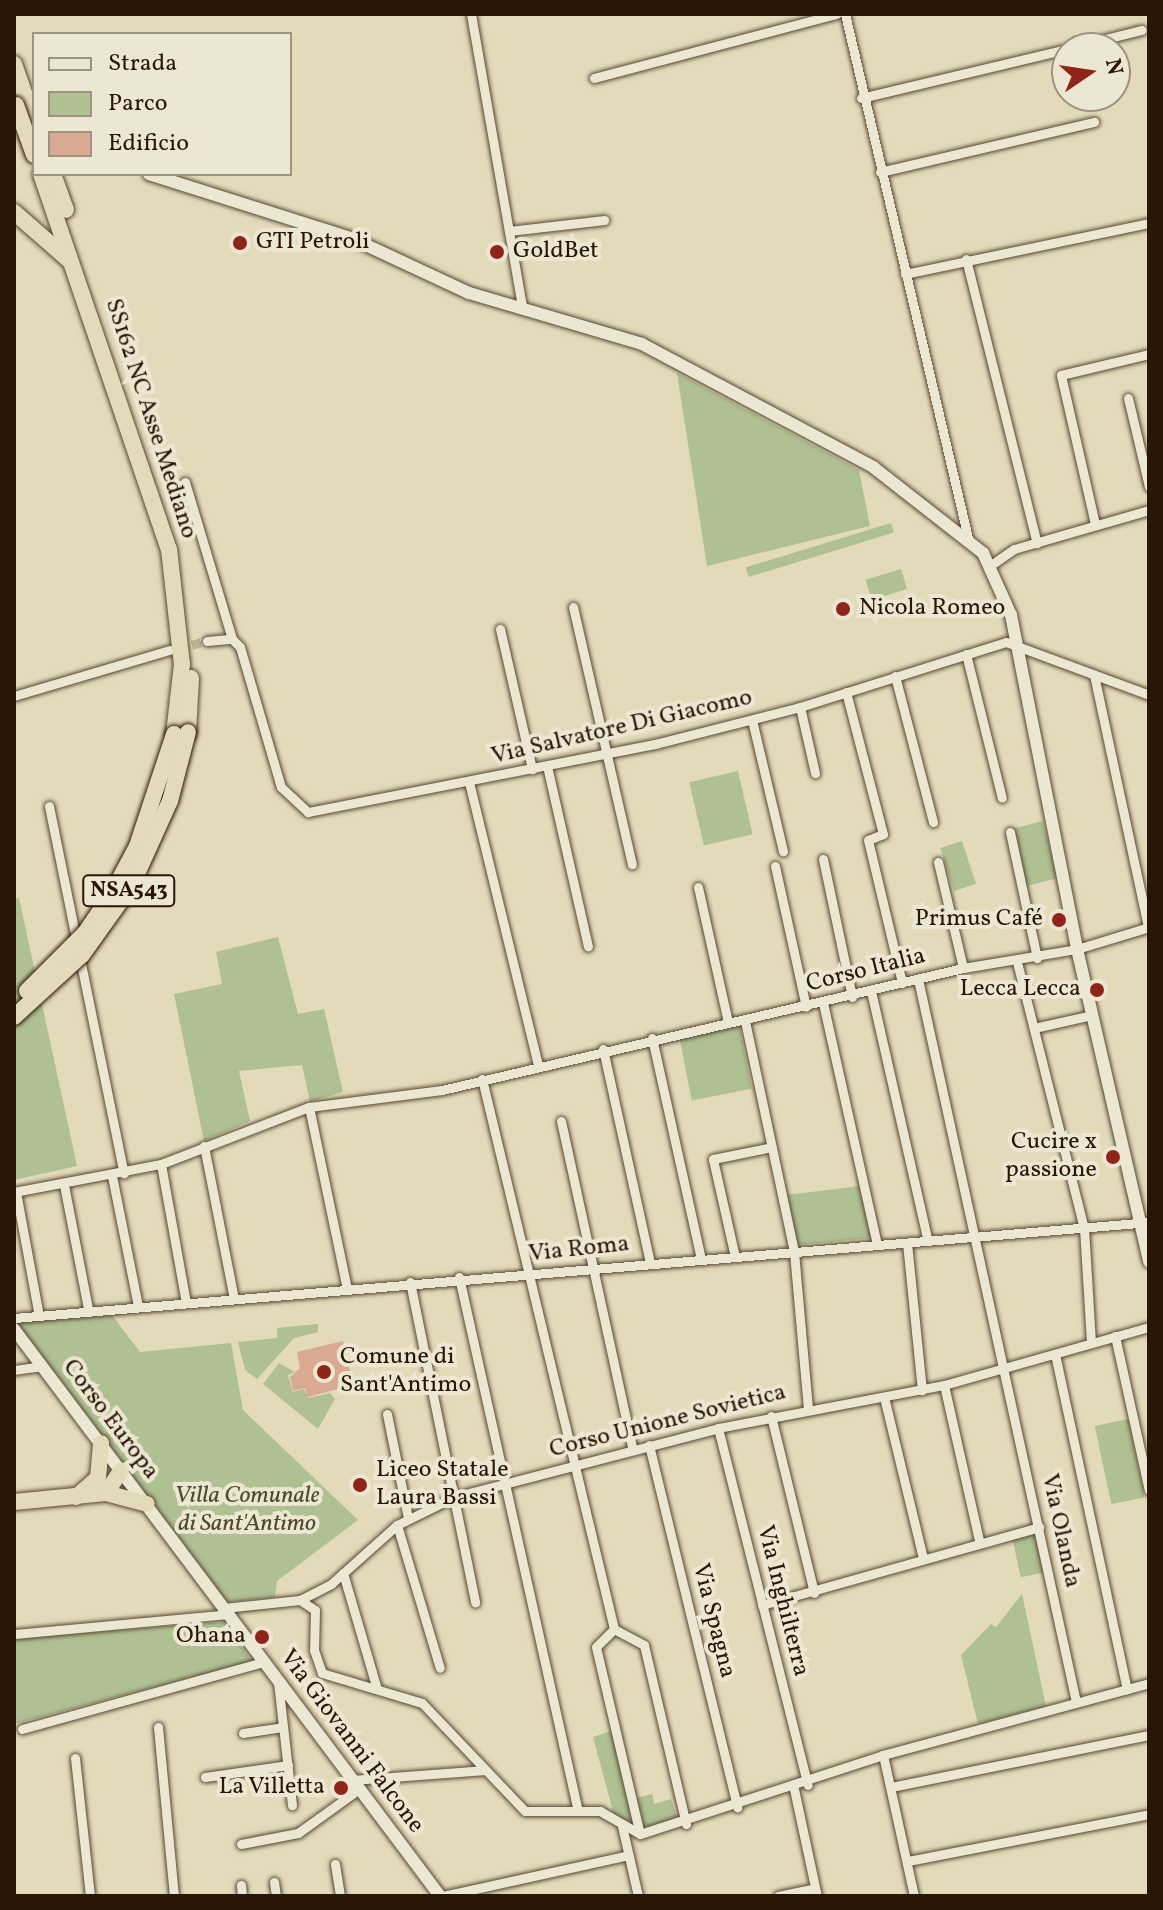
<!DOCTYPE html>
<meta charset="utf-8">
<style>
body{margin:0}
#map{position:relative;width:1163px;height:1910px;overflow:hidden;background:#e2dab9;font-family:Vollkorn,serif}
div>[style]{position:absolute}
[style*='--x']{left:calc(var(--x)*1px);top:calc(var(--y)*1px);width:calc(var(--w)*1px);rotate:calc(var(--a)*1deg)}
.green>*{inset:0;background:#afc092;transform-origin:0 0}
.building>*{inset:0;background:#daa991}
.street-tunnel>*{height:9px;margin-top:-4.5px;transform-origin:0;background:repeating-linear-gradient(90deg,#bdb395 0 9px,transparent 0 13.5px)}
.roads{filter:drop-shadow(0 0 2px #584733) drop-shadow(0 0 2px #584733)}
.street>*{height:9px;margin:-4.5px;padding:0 4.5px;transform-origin:4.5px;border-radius:4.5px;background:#ece7d2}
.secondary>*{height:12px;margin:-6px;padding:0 6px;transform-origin:6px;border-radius:6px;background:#ece7d2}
.highway>*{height:16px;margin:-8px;padding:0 8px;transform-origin:8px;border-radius:8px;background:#e2dab9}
.bridges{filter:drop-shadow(0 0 2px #2a1606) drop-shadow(0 0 2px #2a1606)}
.highway-bridge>*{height:16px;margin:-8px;padding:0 8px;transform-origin:8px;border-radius:8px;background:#e2dab9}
.dots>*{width:22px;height:22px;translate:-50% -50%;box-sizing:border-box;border:4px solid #ece7d2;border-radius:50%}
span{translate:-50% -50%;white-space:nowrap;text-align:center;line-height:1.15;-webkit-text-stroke:8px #ece7d2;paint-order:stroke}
.shield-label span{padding:2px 6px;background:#ece7d2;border:2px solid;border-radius:6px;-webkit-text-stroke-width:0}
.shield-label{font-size:22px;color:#2a1606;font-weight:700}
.poi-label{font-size:24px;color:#2a1606}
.left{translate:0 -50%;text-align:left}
.right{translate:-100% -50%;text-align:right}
.street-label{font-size:24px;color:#2a1606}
.park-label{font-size:24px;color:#524930;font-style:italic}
.frame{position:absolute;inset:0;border:16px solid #2a1606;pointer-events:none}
.legend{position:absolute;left:32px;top:32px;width:260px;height:144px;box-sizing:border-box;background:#ece7d2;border:2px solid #9e9380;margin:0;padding:10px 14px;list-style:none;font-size:24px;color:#2a1606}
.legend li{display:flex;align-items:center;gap:16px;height:40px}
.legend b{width:40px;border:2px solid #9e9380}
.north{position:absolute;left:1051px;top:32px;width:80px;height:80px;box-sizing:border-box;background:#ece7d2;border:2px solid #9e9380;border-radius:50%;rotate:77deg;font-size:22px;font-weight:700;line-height:32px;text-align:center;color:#2a1606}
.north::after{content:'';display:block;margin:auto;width:28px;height:36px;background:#8f2418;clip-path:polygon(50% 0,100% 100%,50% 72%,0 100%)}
</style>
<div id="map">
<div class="green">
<div style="clip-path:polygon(677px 373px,859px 470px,870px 526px,707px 566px)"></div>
<div style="left:891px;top:523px;width:10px;height:152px;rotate:73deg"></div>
<div style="left:901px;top:569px;width:21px;height:37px;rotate:73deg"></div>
<div style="left:738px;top:771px;width:65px;height:50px;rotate:77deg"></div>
<div style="left:1043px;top:821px;width:59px;height:34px;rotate:76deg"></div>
<div style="left:962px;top:841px;width:45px;height:23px;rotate:72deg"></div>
<div style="clip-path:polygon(19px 898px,77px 1166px,14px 1180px,14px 899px)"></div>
<div style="clip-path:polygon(278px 937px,298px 1014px,324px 1009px,343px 1092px,310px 1102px,302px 1065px,239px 1071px,250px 1121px,204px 1141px,174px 994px,222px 984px,216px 952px)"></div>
<div style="left:739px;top:1024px;width:66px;height:61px;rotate:79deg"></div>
<div style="clip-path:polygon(859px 1186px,871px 1238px,796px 1245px,787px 1195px)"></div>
<div style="clip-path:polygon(112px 1315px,140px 1352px,231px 1343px,243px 1410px,358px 1520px,277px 1581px,275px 1597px,226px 1602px,16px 1322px)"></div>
<div style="clip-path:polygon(318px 1324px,318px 1332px,294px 1338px,257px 1379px,245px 1370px,238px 1342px,277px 1338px,277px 1328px)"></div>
<div style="clip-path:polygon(279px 1363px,295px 1372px,288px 1375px,293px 1392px,304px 1389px,309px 1398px,330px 1393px,335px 1399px,318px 1429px,263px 1384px)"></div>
<div style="left:1128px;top:1419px;width:80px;height:34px;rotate:78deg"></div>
<div style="left:1037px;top:1534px;width:39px;height:25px;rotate:78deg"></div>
<div style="clip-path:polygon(1022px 1594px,1046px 1706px,978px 1724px,961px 1655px,991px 1624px,996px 1627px)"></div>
<div style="clip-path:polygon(224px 1622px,252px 1661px,14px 1724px,14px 1638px)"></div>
<div style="clip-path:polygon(611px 1731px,623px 1777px,634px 1830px,614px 1815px,593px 1737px)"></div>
<div style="clip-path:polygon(652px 1794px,654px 1804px,671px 1799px,677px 1818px,644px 1828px,637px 1798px)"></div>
</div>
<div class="building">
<div style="clip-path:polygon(343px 1341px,353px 1385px,308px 1397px,305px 1388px,293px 1391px,290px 1377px,300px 1368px,297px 1352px)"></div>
</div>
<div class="street-tunnel">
<div style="--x:179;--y:648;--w:29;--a:-14"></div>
</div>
<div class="roads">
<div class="street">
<div style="--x:471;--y:14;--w:295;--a:80.1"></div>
<div style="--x:845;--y:14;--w:538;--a:76.79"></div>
<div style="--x:1069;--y:48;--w:75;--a:-13.9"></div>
<div style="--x:594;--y:78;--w:251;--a:-14.8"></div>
<div style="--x:861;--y:98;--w:212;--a:-13.4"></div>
<div style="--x:880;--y:172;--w:220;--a:-13.2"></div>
<div style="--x:509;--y:231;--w:96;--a:-6.6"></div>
<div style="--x:966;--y:259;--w:293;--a:76"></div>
<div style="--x:905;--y:274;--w:249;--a:-11.8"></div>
<div style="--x:1128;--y:398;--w:91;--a:76.7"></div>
<div style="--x:185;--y:482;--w:164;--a:73.3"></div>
<div style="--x:1095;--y:524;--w:153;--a:-102.9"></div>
<div style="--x:1061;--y:375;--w:90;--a:-13.4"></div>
<div style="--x:991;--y:565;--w:28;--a:-35"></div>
<div style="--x:1014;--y:549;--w:141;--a:-16.1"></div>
<div style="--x:573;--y:607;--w:264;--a:77.1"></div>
<div style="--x:500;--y:629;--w:144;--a:77.1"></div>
<div style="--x:207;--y:641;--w:25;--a:-5"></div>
<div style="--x:232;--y:639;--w:11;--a:45"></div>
<div style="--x:240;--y:647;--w:146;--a:73.7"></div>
<div style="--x:281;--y:787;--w:37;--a:43"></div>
<div style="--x:308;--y:812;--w:354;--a:-11.1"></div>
<div style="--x:655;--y:744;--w:150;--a:-14.3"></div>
<div style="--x:800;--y:707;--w:216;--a:-17.5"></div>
<div style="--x:1006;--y:642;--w:153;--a:20.3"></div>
<div style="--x:966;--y:654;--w:148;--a:76"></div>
<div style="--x:1094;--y:675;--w:258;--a:77.9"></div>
<div style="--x:895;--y:676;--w:151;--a:75.4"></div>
<div style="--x:846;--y:692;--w:147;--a:75.4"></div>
<div style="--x:883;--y:834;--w:16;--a:158"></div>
<div style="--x:868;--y:840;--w:147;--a:76.6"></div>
<div style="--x:14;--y:696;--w:162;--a:-16.5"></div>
<div style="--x:800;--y:707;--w:68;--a:77.2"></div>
<div style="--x:752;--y:720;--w:135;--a:76.7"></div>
<div style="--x:547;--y:766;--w:185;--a:77.2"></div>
<div style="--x:469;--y:782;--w:291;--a:76.3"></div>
<div style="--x:49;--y:806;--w:375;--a:78.5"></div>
<div style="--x:1010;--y:832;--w:129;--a:77.9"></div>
<div style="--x:823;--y:859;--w:141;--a:78.1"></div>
<div style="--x:938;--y:862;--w:109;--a:76.7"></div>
<div style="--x:775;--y:866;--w:144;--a:77.6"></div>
<div style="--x:698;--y:887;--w:138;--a:77.5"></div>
<div style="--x:1017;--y:962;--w:274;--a:75.9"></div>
<div style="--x:1084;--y:1228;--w:115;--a:86.5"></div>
<div style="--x:918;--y:979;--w:740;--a:77.67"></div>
<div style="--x:871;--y:991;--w:256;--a:77.2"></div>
<div style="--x:823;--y:1003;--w:248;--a:77.4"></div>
<div style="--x:745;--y:1021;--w:236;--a:78"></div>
<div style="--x:794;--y:1252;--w:158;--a:84.9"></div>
<div style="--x:1034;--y:1028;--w:59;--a:-12.6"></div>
<div style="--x:652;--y:1038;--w:226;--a:77.5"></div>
<div style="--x:603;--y:1049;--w:219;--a:77.6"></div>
<div style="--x:482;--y:1079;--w:566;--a:76.5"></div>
<div style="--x:309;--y:1107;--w:186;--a:78.2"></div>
<div style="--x:561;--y:1121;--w:337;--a:77.7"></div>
<div style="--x:204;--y:1146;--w:156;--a:78.9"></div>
<div style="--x:161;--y:1164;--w:141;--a:79.8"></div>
<div style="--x:112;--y:1176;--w:133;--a:78.7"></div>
<div style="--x:64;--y:1185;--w:126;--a:79"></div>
<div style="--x:14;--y:1192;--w:150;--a:-10.8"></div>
<div style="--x:161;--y:1164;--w:159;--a:-21.1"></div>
<div style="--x:309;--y:1107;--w:134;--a:-7.3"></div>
<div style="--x:442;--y:1090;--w:535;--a:-13.18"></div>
<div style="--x:963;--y:968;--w:116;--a:-9.5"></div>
<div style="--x:1077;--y:949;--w:75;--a:-17"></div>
<div style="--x:16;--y:1192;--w:126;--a:79.5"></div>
<div style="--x:907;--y:1243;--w:148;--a:84.2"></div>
<div style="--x:735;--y:1257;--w:100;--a:-102.7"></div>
<div style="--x:713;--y:1159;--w:60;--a:-11.5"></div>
<div style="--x:459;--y:1277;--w:543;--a:77.45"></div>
<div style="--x:410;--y:1282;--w:327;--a:78.5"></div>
<div style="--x:14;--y:1318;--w:1139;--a:-4.83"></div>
<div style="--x:1115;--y:1336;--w:158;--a:77.6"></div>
<div style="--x:1055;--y:1354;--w:343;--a:77.9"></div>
<div style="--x:14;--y:1370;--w:28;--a:-8"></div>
<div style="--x:944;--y:1385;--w:159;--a:77.3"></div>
<div style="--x:884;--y:1397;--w:166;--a:76.4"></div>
<div style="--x:387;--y:1414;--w:106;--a:78.6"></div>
<div style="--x:771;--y:1416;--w:182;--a:76.3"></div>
<div style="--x:718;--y:1428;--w:368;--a:75.9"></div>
<div style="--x:649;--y:1445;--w:373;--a:76.3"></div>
<div style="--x:397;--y:1525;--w:149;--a:73.3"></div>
<div style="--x:343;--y:1573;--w:121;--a:73.7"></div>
<div style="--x:300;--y:1600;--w:18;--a:34"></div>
<div style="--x:315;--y:1610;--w:40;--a:91.4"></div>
<div style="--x:314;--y:1650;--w:24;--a:71"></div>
<div style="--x:322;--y:1673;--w:104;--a:16.7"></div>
<div style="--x:422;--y:1703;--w:149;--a:46.4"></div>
<div style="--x:525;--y:1811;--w:75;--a:0"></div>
<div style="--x:600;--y:1811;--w:46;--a:29.9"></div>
<div style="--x:640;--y:1834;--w:256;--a:-18"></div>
<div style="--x:883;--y:1755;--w:276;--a:-15.1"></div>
<div style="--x:762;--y:1605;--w:288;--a:-15.7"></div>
<div style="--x:224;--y:1608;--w:76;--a:-6"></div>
<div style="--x:300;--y:1600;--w:35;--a:-27"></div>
<div style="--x:331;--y:1584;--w:89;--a:-41.8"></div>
<div style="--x:397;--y:1525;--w:64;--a:-26.2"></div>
<div style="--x:454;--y:1497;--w:273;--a:-14.6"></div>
<div style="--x:718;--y:1428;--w:230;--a:-10.8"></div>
<div style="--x:944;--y:1385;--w:213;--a:-15.8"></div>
<div style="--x:614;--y:1629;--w:34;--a:28"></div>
<div style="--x:644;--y:1645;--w:184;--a:76.8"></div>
<div style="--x:614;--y:1629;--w:25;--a:135"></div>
<div style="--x:596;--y:1647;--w:192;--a:76.8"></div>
<div style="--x:14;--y:1634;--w:216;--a:-5.3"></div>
<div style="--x:278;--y:1682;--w:124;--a:83.5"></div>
<div style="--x:158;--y:1727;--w:170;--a:84.6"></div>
<div style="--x:22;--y:1729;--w:250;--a:-15.5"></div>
<div style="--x:243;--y:1733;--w:40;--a:-8.5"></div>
<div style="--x:883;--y:1755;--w:144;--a:77.6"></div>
<div style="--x:75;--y:1758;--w:139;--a:83.8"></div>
<div style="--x:205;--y:1777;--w:84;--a:-8.2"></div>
<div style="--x:352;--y:1780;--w:134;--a:-4.3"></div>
<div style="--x:891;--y:1787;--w:263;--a:-11.4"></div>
<div style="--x:794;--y:1789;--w:109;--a:77.9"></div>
<div style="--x:622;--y:1826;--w:72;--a:77.1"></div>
<div style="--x:241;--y:1844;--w:58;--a:-10.9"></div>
<div style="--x:298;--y:1833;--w:75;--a:-35.8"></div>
<div style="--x:908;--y:1861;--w:246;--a:-11"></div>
<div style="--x:335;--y:1864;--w:32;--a:81"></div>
<div style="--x:274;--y:1882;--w:14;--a:82"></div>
<div style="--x:241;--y:1885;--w:11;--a:85"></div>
<div style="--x:443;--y:1896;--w:190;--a:-12.4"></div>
<div style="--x:778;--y:1896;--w:38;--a:-12"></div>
</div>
<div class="secondary">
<div style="--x:149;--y:174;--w:212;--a:17.6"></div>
<div style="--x:351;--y:238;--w:130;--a:25"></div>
<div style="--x:469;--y:293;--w:180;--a:16.4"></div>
<div style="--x:642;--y:344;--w:262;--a:28"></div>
<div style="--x:873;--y:467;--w:140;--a:38"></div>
<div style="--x:983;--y:553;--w:68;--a:65.7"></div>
<div style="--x:1011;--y:615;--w:340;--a:78.8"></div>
<div style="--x:1077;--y:949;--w:321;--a:77"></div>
<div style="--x:14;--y:1329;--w:709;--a:53.08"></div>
</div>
<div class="highway">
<div style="--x:14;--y:64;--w:60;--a:70.7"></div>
<div style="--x:41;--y:174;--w:396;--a:71.2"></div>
<div style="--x:169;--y:549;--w:116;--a:83.6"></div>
<div style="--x:182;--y:664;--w:70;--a:96.5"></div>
<div style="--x:53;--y:174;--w:38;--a:70"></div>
<div style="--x:14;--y:212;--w:74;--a:41.2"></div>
<div style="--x:188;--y:732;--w:54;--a:-86.8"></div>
<div style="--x:106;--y:1493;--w:27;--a:-56"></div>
<div style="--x:76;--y:1497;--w:29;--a:-41"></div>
<div style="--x:98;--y:1478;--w:35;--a:-85"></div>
<div style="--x:14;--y:1502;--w:92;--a:-5.6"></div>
<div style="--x:106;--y:1493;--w:42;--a:15"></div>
</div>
</div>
<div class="bridges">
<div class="highway-bridge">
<div style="--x:16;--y:105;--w:53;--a:70.2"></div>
<div style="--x:27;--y:991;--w:82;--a:-45"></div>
<div style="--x:85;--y:933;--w:46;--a:-55.6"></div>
<div style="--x:111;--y:895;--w:55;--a:-62"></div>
<div style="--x:137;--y:846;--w:118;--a:-71.7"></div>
<div style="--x:14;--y:1017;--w:92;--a:-42.4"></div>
<div style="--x:82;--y:955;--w:86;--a:-54.5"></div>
<div style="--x:132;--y:885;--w:92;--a:-65.7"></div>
<div style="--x:170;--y:801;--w:71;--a:-75.4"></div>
</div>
</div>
<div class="dots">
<div style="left:240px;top:243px;background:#8f2418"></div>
<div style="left:497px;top:252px;background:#8f2418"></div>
<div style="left:843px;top:609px;background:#8f2418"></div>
<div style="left:1059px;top:920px;background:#8f2418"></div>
<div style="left:1097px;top:990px;background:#8f2418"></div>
<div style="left:1113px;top:1157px;background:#8f2418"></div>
<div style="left:324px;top:1372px;background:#8f2418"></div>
<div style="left:360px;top:1485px;background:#8f2418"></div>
<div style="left:262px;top:1637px;background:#8f2418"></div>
<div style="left:341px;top:1788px;background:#8f2418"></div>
</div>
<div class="shield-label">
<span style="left:129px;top:891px">NSA543</span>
</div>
<div class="poi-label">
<span class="left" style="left:256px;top:243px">GTI Petroli</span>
<span class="left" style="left:513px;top:252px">GoldBet</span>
<span class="left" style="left:859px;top:609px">Nicola Romeo</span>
<span class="right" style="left:1043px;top:920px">Primus Café</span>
<span class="right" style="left:1081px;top:990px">Lecca Lecca</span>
<span class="right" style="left:1097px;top:1157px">Cucire x<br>passione</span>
<span class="left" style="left:340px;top:1372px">Comune di<br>Sant'Antimo</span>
<span class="left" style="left:376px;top:1485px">Liceo Statale<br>Laura Bassi</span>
<span class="right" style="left:246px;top:1637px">Ohana</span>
<span class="right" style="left:325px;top:1788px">La Villetta</span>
</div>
<div class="street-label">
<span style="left:150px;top:419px;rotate:72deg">SS162 NC Asse Mediano</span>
<span style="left:622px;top:728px;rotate:-13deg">Via Salvatore Di Giacomo</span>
<span style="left:866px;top:971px;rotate:-14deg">Corso Italia</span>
<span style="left:579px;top:1250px;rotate:-6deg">Via Roma</span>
<span style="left:110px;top:1420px;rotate:53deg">Corso Europa</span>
<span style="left:668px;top:1422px;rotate:-14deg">Corso Unione Sovietica</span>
<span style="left:1060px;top:1531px;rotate:78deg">Via Olanda</span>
<span style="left:782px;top:1601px;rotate:76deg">Via Inghilterra</span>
<span style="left:713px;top:1621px;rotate:76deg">Via Spagna</span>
<span style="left:351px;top:1742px;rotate:53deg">Via Giovanni Falcone</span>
</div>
<div class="park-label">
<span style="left:247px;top:1511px">Villa Comunale<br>di Sant'Antimo</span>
</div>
<div class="frame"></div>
<ul class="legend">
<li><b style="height:10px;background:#ece7d2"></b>Strada</li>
<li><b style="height:22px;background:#afc092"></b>Parco</li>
<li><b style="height:22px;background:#daa991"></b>Edificio</li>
</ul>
<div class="north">N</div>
</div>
